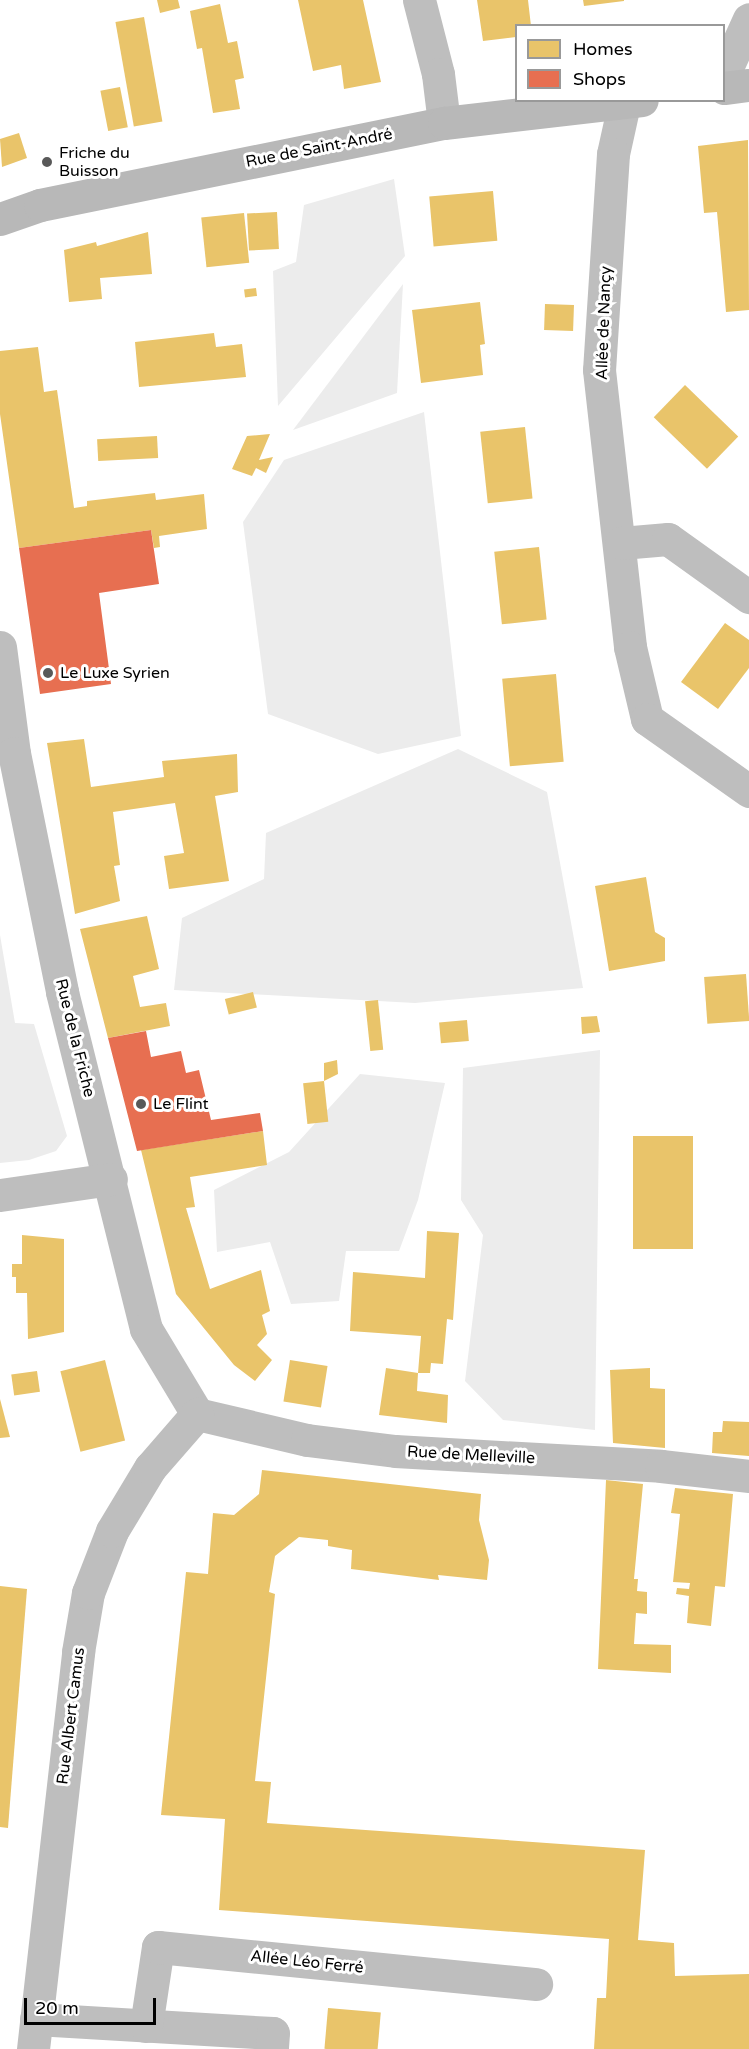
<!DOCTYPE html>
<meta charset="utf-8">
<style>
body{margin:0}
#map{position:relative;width:749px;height:2049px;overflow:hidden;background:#fff;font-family:"Varela Round",sans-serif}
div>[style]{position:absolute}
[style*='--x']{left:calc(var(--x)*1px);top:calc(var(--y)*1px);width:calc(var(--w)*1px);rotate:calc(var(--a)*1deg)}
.green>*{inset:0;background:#ececec}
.homes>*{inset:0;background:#e9c46a;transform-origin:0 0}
.shops>*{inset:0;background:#e76f51}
.minor>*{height:33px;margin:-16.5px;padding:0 16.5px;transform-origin:16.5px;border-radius:16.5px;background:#bebebe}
.secondary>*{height:33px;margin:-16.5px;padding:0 16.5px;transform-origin:16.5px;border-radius:16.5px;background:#b8b8b8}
.dots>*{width:16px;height:16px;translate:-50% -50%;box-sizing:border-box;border:3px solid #fff;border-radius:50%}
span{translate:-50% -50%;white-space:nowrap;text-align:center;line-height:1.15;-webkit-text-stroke:6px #fff;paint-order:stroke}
.street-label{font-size:16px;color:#000}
.poi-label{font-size:16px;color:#000}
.left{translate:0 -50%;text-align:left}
.legend{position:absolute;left:515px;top:24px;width:210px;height:78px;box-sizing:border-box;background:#fff;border:2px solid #999;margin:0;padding:8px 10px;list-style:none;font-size:18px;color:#000}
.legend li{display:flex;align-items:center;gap:12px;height:30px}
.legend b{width:30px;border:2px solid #999}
.scale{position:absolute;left:24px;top:1998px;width:132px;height:27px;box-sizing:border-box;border:3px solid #000;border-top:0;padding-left:8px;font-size:18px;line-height:21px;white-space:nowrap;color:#000;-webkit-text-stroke:4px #fff;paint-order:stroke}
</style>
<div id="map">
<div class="green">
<div style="clip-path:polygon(394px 179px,405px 256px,278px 406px,273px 271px,296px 262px,304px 205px)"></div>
<div style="clip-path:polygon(403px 284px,397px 393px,293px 430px)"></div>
<div style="clip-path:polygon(424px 412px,461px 736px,378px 754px,268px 714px,243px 522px,284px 460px)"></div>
<div style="clip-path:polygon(458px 749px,547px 792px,583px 988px,415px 1003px,174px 990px,182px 918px,264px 879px,266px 833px)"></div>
<div style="clip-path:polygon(0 935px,15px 1023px,34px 1024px,67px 1136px,56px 1151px,29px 1160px,0 1163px)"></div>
<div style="clip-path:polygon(600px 1050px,595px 1430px,503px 1420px,465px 1381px,483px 1235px,461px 1200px,463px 1068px)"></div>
<div style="clip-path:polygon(360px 1074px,445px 1083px,418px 1200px,399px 1251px,346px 1251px,339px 1301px,291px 1304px,270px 1242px,217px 1252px,214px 1190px,289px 1152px)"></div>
</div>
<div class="homes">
<div style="clip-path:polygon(157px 0,178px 0,180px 8px,160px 13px)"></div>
<div style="clip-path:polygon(298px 0,363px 0,381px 82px,344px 89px,341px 65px,313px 71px)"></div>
<div style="clip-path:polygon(477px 0,528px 0,531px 26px,516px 26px,516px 37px,483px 41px)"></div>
<div style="clip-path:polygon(583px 0,624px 0,624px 1px,584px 6px)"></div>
<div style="clip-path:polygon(220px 4px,228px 43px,237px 41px,244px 78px,235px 80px,240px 109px,213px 113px,202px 48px,197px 49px,190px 11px)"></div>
<div style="left:144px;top:17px;width:106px;height:29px;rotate:80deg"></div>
<div style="left:120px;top:87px;width:41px;height:20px;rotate:79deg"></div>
<div style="clip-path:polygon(19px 133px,27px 158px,2px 167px,0 139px)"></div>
<div style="clip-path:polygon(748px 140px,749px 310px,726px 312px,717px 212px,704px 213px,698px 146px)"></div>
<div style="left:493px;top:191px;width:50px;height:64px;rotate:85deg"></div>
<div style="left:277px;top:212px;width:37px;height:30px;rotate:87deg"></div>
<div style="left:244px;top:213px;width:50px;height:43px;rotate:84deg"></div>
<div style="clip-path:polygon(148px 232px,152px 274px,100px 278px,102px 299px,69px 302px,64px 250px,96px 242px,97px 246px)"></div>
<div style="left:256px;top:288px;width:8px;height:12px;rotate:83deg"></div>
<div style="clip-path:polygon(480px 302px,485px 344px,480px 345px,483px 375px,421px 383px,412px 310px)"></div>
<div style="left:545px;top:304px;width:29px;height:26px;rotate:2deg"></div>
<div style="clip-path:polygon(214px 333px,216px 347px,242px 344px,246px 377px,139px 387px,135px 342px)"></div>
<div style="clip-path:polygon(38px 347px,44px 392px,57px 390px,74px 508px,87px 506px,87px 501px,155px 493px,156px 500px,204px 494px,207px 529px,159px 536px,160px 547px,154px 548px,151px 530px,19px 548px,0 414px,0 351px)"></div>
<div style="left:685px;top:385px;width:74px;height:45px;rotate:44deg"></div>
<div style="left:525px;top:427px;width:72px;height:45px;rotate:84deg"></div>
<div style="clip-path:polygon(270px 434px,259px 460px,273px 457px,266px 473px,256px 468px,252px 476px,232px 469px,247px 436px)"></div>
<div style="left:157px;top:436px;width:22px;height:60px;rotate:87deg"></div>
<div style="left:539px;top:547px;width:73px;height:45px;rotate:84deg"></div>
<div style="clip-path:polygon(725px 623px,749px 640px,749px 668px,718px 709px,681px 682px)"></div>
<div style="left:556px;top:674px;width:88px;height:54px;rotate:85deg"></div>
<div style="clip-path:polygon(84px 739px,91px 787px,164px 777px,162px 761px,237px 754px,238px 792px,215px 796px,229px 881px,169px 889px,164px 856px,184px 853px,175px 803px,113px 812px,120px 865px,114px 866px,120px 901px,75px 914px,47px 743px)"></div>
<div style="clip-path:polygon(646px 877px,655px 932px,665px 938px,665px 961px,609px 971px,595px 886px)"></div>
<div style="clip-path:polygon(147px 916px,159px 969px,133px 976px,140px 1007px,166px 1003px,170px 1026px,108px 1038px,80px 929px)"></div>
<div style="left:746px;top:974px;width:47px;height:42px;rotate:86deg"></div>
<div style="left:253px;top:992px;width:16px;height:29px;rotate:76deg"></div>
<div style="left:378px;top:1000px;width:50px;height:13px;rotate:84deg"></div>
<div style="clip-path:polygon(597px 1016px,600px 1032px,582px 1034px,581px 1017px)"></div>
<div style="left:467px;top:1020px;width:21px;height:28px;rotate:85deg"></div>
<div style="clip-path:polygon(337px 1060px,338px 1074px,324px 1081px,324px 1063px)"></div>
<div style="left:324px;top:1081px;width:41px;height:21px;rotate:84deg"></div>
<div style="clip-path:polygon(263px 1131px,267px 1165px,190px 1177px,195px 1207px,186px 1208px,210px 1289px,261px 1270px,270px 1311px,262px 1315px,267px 1334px,257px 1345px,272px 1360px,255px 1381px,234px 1365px,176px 1294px,141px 1150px)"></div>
<div style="left:693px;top:1136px;width:113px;height:60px;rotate:90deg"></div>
<div style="clip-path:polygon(427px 1231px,459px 1233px,453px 1320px,447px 1319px,443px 1364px,431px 1363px,430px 1373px,418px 1373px,417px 1391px,448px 1395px,447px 1423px,379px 1415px,386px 1368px,418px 1373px,421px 1336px,350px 1331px,353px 1272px,425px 1278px)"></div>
<div style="clip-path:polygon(22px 1235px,64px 1239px,64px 1332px,28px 1339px,27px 1293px,16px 1293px,16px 1277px,12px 1277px,12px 1264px,22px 1264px)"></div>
<div style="left:105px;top:1360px;width:83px;height:46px;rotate:76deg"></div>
<div style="left:290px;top:1360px;width:38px;height:42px;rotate:9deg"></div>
<div style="clip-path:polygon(650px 1368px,650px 1388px,665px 1389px,665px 1448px,613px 1443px,610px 1370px)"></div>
<div style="left:37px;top:1371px;width:21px;height:26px;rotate:82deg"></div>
<div style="clip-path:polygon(0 1399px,10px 1437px,0 1438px)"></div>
<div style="clip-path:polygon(723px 1421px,749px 1422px,749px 1456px,712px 1453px,713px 1432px,722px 1432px)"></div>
<div style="clip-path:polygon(262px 1470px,481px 1494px,479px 1520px,489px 1560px,487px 1580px,438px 1575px,439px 1580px,351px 1569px,352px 1550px,328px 1546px,328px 1540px,299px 1537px,275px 1556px,269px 1592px,275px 1594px,255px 1781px,271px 1782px,267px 1823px,645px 1850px,638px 1940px,674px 1943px,675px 1976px,749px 1974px,749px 2049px,594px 2049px,597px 1998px,606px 1998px,609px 1939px,219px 1910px,225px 1819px,161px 1815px,186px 1572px,208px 1574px,213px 1513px,234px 1515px,259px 1494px)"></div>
<div style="clip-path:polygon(606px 1480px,643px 1484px,634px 1579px,638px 1579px,637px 1591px,647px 1592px,647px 1614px,636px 1613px,634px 1644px,671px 1645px,671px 1673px,598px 1669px)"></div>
<div style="clip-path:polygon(675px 1488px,733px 1494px,725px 1587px,715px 1586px,711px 1626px,687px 1623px,689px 1596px,676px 1594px,677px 1588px,689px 1589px,690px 1583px,673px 1582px,680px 1514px,671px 1513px)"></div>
<div style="clip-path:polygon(0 1586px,27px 1589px,8px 1828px,0 1827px)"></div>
<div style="left:328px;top:2008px;width:53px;height:41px;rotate:5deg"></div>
</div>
<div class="shops">
<div style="clip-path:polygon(151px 530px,159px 584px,99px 593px,111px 684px,40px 694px,19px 548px)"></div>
<div style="clip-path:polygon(146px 1031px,151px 1057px,181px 1051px,186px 1073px,199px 1070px,211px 1120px,260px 1113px,263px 1131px,137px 1151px,108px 1038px)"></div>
</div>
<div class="minor">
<div style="--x:419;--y:0;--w:76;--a:75.6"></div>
<div style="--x:438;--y:74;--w:49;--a:83"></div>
<div style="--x:724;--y:74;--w:60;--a:-65.6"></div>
<div style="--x:624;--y:104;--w:51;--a:102.4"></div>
<div style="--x:613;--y:154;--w:216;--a:93.7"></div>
<div style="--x:599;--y:370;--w:279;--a:83.6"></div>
<div style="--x:630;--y:647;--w:74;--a:76.7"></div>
<div style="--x:647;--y:719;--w:125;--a:35.2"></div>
<div style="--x:621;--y:543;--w:47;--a:-4.9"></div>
<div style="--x:668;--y:539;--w:100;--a:35.6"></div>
<div style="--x:0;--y:647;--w:107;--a:82.5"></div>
<div style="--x:14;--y:753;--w:244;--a:78.6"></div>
<div style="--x:62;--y:992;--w:347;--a:76"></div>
<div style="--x:146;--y:1329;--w:99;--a:59"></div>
<div style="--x:0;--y:1195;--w:112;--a:-8.2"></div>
<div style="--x:197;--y:1414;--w:113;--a:13.3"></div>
<div style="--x:307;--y:1440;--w:89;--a:7.1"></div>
<div style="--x:395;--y:1451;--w:266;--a:3.2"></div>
<div style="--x:661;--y:1466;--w:89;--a:6.5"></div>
<div style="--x:36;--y:2019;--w:237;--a:3.4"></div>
<div style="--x:273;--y:2033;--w:16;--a:94"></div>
<div style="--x:146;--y:2026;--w:80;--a:-81.4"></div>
<div style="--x:158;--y:1947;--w:380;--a:5.6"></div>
<div style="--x:33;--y:2049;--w:400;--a:-83.5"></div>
<div style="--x:78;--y:1652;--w:60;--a:-80.4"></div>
<div style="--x:88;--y:1593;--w:66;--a:-68.8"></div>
<div style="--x:112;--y:1531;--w:74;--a:-58.9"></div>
<div style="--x:150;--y:1468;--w:72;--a:-49"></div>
</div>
<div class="secondary">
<div style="--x:724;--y:88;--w:25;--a:-7"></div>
<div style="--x:0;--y:219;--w:42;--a:-19.3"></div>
<div style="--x:40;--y:205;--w:412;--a:-11.5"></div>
<div style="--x:444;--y:123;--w:199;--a:-6.6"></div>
</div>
<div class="dots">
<div style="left:47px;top:162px;background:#595959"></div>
<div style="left:48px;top:673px;background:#595959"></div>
<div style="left:141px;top:1104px;background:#595959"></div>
</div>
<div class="street-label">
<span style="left:319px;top:148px;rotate:-11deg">Rue de Saint-André</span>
<span style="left:604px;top:323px;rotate:-88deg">Allée de Nançy</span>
<span style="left:75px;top:1038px;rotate:76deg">Rue de la Friche</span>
<span style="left:471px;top:1455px;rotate:3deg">Rue de Melleville</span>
<span style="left:71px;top:1716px;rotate:-83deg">Rue Albert Camus</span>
<span style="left:307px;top:1962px;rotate:6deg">Allée Léo Ferré</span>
</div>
<div class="poi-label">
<span class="left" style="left:59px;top:162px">Friche du<br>Buisson</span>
<span class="left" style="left:60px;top:673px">Le Luxe Syrien</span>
<span class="left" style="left:153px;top:1104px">Le Flint</span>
</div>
<ul class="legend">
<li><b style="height:16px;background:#e9c46a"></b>Homes</li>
<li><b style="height:16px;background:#e76f51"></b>Shops</li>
</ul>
<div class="scale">20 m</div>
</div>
